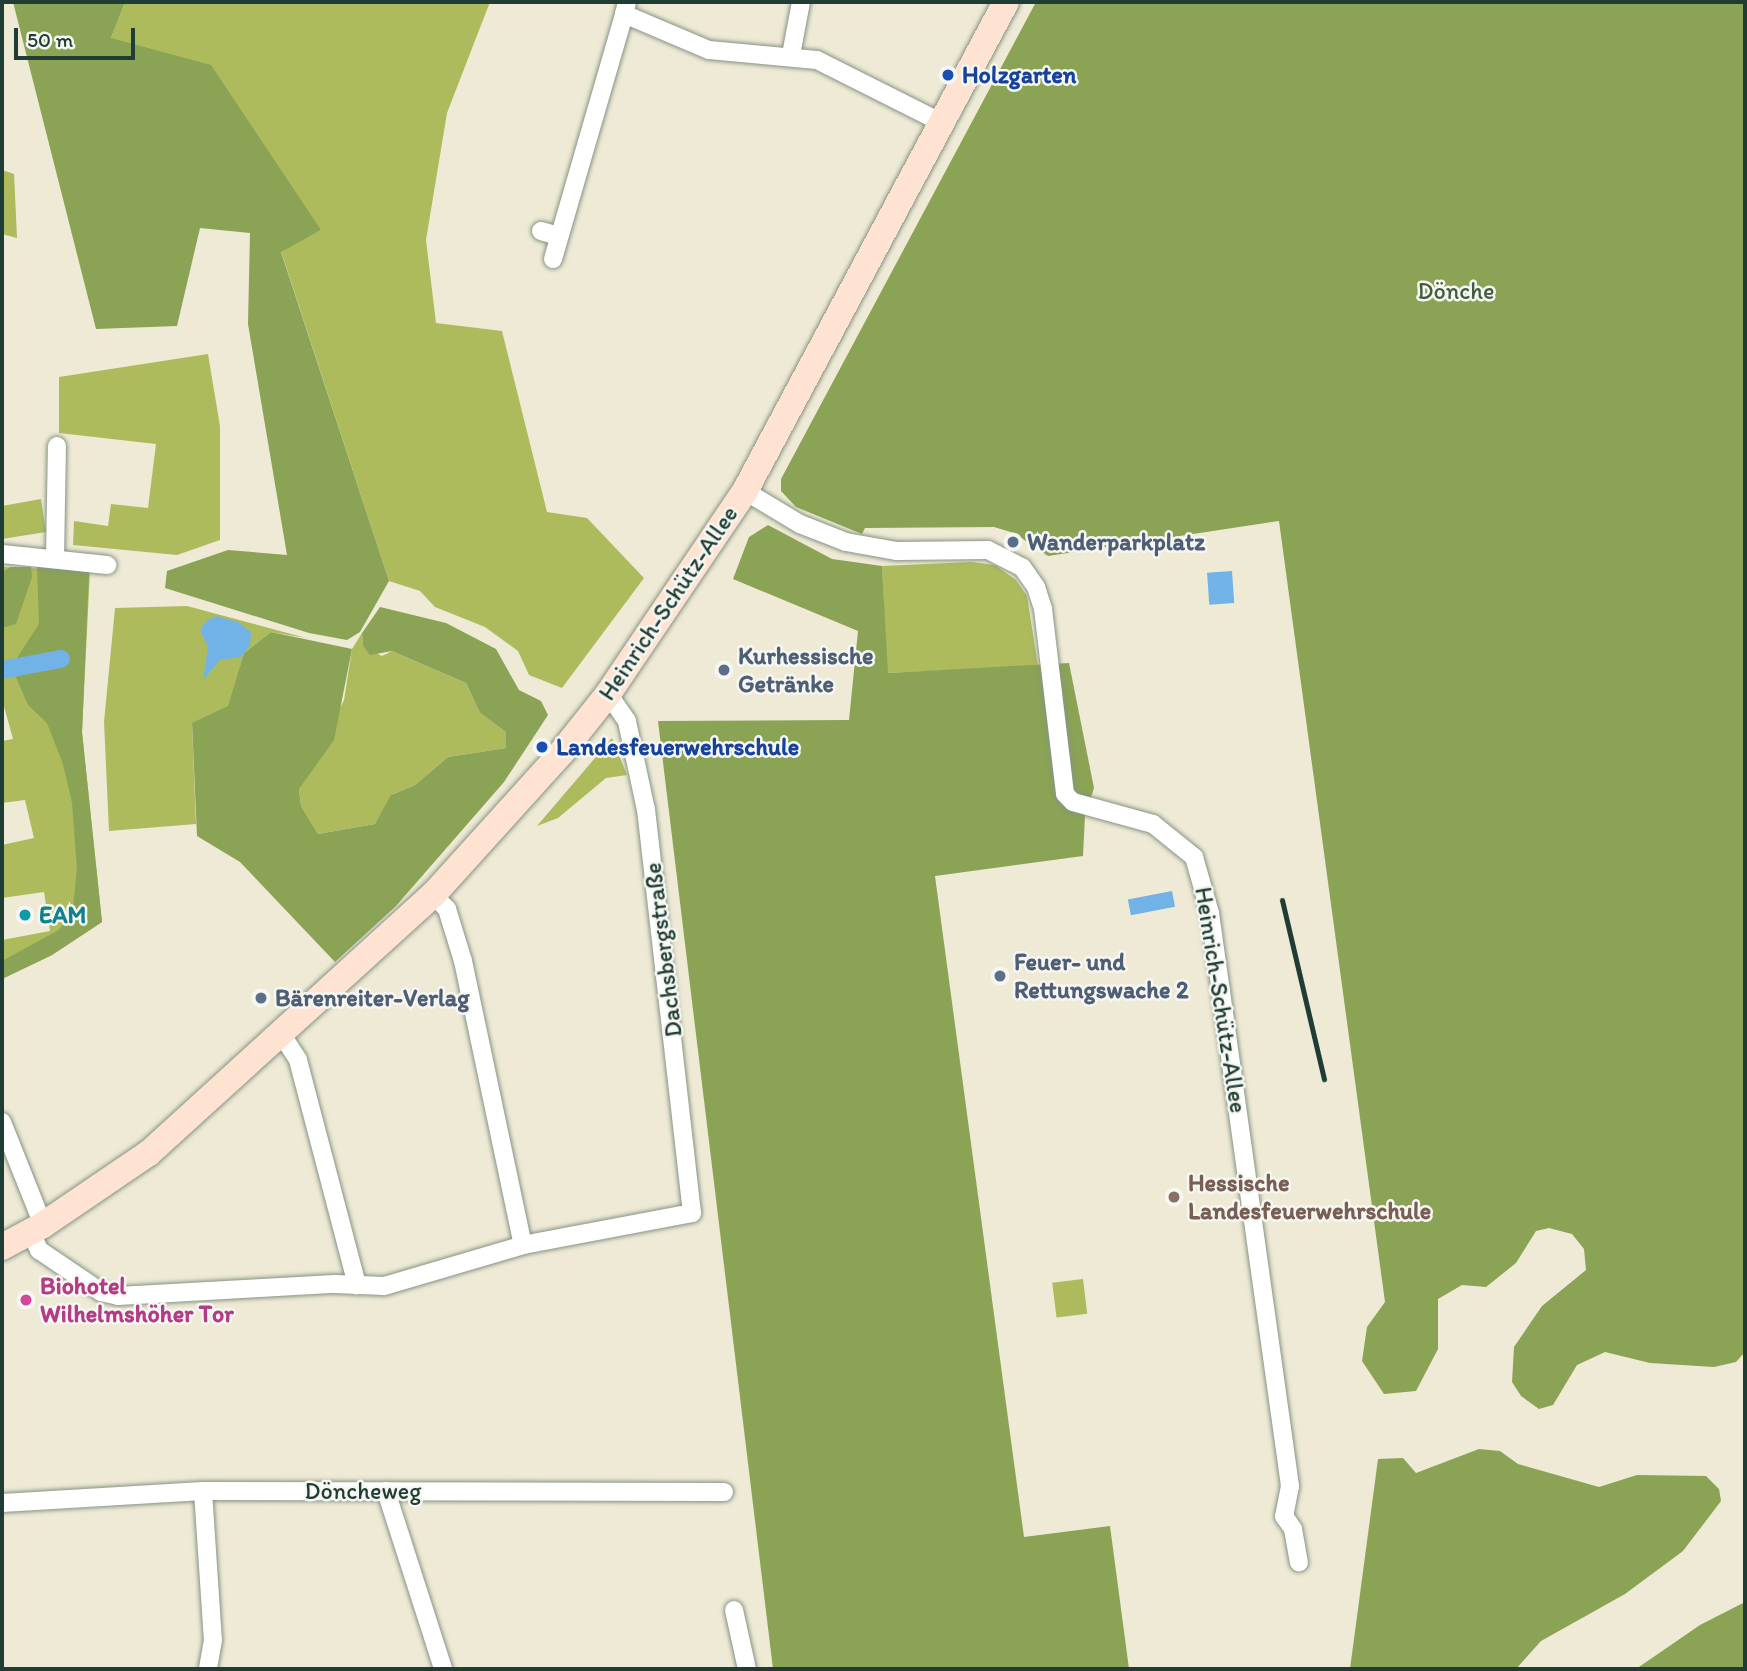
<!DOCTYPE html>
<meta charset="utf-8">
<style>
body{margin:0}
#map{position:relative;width:1747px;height:1671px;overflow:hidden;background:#eeead5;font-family:Itim,sans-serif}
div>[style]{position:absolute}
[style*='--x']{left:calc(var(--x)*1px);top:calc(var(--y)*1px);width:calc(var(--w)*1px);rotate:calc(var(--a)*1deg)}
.green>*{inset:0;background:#adbb5d;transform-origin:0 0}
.forest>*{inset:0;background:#8aa354}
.water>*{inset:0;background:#71b3e6;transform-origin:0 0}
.canal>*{height:18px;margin:-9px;padding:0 9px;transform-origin:9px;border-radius:9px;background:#71b3e6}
.roads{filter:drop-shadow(0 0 2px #869484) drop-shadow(0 0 2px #869484)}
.minor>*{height:18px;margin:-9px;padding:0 9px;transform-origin:9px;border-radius:9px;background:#fff}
.secondary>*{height:26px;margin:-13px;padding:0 13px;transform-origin:13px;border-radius:13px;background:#fee3d2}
.rail>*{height:5px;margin:-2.5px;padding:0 2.5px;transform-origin:2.5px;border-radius:2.5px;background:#1f3d34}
.dots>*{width:19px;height:19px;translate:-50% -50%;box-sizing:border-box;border:4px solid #f6f6f2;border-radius:50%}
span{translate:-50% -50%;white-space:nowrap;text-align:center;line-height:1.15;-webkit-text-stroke:5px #f6f6f2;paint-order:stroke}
.transit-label{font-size:24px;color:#164399;font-weight:700}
.left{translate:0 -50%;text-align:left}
.park-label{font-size:24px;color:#425c3e}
.service-label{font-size:24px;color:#4e5e75;font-weight:700}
.street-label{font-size:24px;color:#1f3d34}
.culture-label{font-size:24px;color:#0d838f;font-weight:700}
.education-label{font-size:24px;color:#785e54;font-weight:700}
.hotel-label{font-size:24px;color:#b23c85;font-weight:700}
.frame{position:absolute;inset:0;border:4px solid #1f3d34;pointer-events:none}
.scale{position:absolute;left:14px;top:28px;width:121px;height:32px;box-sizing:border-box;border:4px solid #1f3d34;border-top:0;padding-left:9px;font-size:21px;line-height:24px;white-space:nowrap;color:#1f3d34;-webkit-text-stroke:5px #f6f6f2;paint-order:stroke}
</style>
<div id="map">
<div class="green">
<div style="clip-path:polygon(125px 2px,490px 2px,447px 113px,426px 240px,436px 323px,502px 331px,547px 512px,587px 518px,644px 578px,562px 688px,529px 675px,518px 651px,485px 627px,435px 607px,420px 591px,389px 581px,281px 251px,321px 230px,111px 38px)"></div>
<div style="clip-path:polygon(2px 170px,14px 174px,17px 238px,2px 234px)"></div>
<div style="clip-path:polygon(208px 354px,220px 426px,220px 540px,177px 555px,73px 545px,74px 521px,108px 526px,111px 504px,148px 508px,156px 444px,59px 433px,59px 377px)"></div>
<div style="clip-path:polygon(41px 499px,46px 532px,2px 539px,2px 506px)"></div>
<div style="clip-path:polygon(971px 562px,995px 565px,1016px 580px,1027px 596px,1038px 666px,887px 673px,882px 566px)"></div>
<div style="clip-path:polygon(2px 567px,90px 571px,82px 732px,102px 922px,52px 955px,2px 979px,2px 940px,50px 931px,44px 892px,2px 898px,2px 845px,34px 838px,25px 800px,2px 803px,2px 741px,13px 739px,2px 699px)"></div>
<div style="clip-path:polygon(187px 606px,306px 638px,271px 632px,244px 653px,229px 706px,192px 724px,196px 824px,109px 831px,104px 722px,115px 608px)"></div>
<div style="clip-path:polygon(362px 633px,363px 646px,382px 656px,392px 651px,466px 683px,480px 713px,506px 732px,506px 748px,448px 757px,415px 785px,393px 794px,375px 824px,318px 834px,301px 806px,299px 789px,344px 700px,352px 649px)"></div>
<div style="clip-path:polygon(612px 738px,627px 775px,606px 778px,558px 818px,537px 826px)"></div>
<div style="left:1083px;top:1279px;width:35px;height:31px;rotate:83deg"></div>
</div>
<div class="forest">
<div style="clip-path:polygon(13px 2px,125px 2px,111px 38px,211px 65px,321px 230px,281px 252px,389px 581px,360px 632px,347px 640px,309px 633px,165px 588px,167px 571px,228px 550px,287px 555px,248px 324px,250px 233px,200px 228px,177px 326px,96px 329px)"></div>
<div style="clip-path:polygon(1036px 2px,1745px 2px,1745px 1352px,1736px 1362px,1714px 1367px,1650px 1363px,1605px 1352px,1577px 1365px,1553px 1405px,1539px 1409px,1521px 1396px,1512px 1382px,1514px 1347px,1542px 1306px,1586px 1270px,1584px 1249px,1572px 1234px,1549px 1228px,1536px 1231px,1516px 1263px,1486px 1287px,1462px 1285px,1438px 1299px,1438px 1349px,1416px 1391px,1384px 1394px,1362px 1361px,1367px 1327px,1385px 1302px,1279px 521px,1048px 556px,1014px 533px,994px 527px,865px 528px,862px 534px,796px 507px,781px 491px,781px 479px)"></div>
<div style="clip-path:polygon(768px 525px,832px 559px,882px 566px,888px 673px,1069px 663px,1094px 788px,1085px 815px,1083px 856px,935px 876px,1024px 1537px,1110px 1526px,1129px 1669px,773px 1669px,658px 721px,849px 720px,858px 631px,733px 579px,749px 537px)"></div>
<div style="clip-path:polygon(10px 567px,31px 567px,32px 577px,16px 624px,2px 628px,2px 573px)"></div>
<div style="clip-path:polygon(37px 567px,89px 572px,82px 732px,102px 922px,52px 955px,2px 979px,2px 961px,57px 931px,72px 916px,77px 869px,72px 803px,63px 764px,47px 723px,28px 705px,15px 675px,13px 664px,39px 624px)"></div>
<div style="clip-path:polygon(380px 607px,446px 623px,496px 649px,519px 690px,541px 701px,548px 715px,504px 782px,396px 906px,335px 962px,240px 862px,197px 836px,192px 723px,228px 706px,244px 653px,271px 632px,352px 649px,334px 740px,299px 789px,301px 806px,318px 834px,375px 824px,391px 795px,415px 785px,448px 757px,506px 748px,506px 732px,480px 713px,466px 683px,392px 651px,370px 655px,363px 646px,362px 633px)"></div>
<div style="clip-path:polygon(1479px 1449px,1500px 1451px,1518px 1464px,1599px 1487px,1637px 1475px,1706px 1476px,1719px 1489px,1721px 1501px,1683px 1551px,1625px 1594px,1541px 1641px,1516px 1669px,1350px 1669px,1378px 1459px,1403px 1458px,1416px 1473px)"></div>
<div style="clip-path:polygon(1745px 1602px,1745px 1669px,1636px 1669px,1700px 1625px)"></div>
</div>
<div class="water">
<div style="left:1232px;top:571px;width:32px;height:25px;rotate:86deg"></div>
<div style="clip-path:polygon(216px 616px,238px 622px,251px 632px,250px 645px,241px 657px,220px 660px,203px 680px,208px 647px,200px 630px,206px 621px)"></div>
<div style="left:1172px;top:891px;width:16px;height:45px;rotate:79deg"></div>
</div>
<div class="canal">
<div style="--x:2;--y:670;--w:60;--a:-10.6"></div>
</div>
<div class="roads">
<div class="minor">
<div style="--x:627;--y:2;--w:12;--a:104"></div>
<div style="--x:624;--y:14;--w:92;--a:23"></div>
<div style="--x:709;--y:50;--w:108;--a:5.3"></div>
<div style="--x:817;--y:60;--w:142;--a:26.7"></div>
<div style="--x:791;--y:55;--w:54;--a:-79.3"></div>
<div style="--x:541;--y:231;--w:19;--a:16"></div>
<div style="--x:553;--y:259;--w:255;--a:-73.8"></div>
<div style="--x:745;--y:491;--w:64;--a:31"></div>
<div style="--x:800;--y:524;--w:49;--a:21.4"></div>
<div style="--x:846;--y:542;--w:52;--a:10"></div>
<div style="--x:897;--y:551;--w:91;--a:-0.6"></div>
<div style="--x:988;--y:550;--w:38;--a:27"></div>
<div style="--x:1022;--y:567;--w:24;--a:55"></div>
<div style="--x:1036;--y:587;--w:23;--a:72"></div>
<div style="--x:1043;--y:609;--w:186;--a:83.2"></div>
<div style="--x:1065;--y:794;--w:11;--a:45"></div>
<div style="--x:1073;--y:802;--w:83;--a:15.4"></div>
<div style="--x:1153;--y:824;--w:53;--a:38.8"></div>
<div style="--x:1194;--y:857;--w:58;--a:74.1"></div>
<div style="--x:1210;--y:913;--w:579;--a:82.05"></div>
<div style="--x:1290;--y:1486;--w:31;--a:101"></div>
<div style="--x:1284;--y:1516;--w:16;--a:55"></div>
<div style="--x:1293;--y:1529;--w:34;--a:80"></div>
<div style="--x:2;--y:554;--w:106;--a:6"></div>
<div style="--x:55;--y:558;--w:112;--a:-89"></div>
<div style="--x:433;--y:895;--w:20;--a:45"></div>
<div style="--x:447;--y:909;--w:54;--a:72.9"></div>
<div style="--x:463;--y:961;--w:290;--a:78.1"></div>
<div style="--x:280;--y:1032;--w:33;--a:57"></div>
<div style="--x:298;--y:1060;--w:233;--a:75.3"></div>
<div style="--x:2;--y:1122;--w:111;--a:68.3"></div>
<div style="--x:31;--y:1232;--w:20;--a:66"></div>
<div style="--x:39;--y:1250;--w:75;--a:34.1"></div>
<div style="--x:101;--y:1292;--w:17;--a:13"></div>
<div style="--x:118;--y:1296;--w:217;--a:-3.2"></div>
<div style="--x:335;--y:1284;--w:49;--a:2.3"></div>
<div style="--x:384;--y:1286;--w:145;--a:-16.4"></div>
<div style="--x:523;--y:1245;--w:172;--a:-10.7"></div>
<div style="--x:692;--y:1213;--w:406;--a:-96.5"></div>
<div style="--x:646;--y:810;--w:91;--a:-102.1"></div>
<div style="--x:627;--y:721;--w:33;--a:-125"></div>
<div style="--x:203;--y:1491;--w:149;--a:86.2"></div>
<div style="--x:213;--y:1640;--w:29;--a:100"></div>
<div style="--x:386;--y:1491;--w:187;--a:72.2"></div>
<div style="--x:2;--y:1503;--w:201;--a:-3.4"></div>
<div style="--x:203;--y:1491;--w:521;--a:0.11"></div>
<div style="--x:734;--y:1610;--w:60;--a:77.6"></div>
</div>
<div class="secondary">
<div style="--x:2;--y:1247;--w:47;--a:-28.2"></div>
<div style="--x:43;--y:1225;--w:128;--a:-34.2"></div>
<div style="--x:149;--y:1153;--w:384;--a:-42.3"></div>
<div style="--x:433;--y:895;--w:193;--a:-47.9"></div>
<div style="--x:562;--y:752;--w:74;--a:-51.6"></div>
<div style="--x:608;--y:694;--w:245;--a:-56"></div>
<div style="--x:745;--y:491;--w:554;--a:-61.91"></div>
</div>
</div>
<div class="rail">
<div style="--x:1282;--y:900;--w:184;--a:76.8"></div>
</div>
<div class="dots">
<div style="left:948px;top:75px;background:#1a4fb4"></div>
<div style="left:1013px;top:542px;background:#5c6f8a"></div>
<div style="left:724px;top:670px;background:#5c6f8a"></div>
<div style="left:542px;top:747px;background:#1a4fb4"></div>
<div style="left:25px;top:915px;background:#0f9aa8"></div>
<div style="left:1000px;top:976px;background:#5c6f8a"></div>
<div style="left:261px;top:998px;background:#5c6f8a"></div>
<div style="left:1174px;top:1197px;background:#8d6e63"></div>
<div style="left:26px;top:1300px;background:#d1479c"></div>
</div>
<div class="transit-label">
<span class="left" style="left:962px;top:75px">Holzgarten</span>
<span class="left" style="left:556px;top:747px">Landesfeuerwehrschule</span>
</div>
<div class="park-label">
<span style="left:1456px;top:291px">Dönche</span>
</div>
<div class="service-label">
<span class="left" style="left:1027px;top:542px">Wanderparkplatz</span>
<span class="left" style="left:738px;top:670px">Kurhessische<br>Getränke</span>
<span class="left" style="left:1014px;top:976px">Feuer- und<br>Rettungswache 2</span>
<span class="left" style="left:275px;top:998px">Bärenreiter-Verlag</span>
</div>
<div class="street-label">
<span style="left:668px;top:603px;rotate:-56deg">Heinrich-Schütz-Allee</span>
<span style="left:663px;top:950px;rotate:-97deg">Dachsbergstraße</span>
<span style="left:1221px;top:1000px;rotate:81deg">Heinrich-Schütz-Allee</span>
<span style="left:363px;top:1491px">Döncheweg</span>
</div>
<div class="culture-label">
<span class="left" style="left:39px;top:915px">EAM</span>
</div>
<div class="education-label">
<span class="left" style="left:1188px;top:1197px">Hessische<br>Landesfeuerwehrschule</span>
</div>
<div class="hotel-label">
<span class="left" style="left:40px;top:1300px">Biohotel<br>Wilhelmshöher Tor</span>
</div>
<div class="frame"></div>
<div class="scale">50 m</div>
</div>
